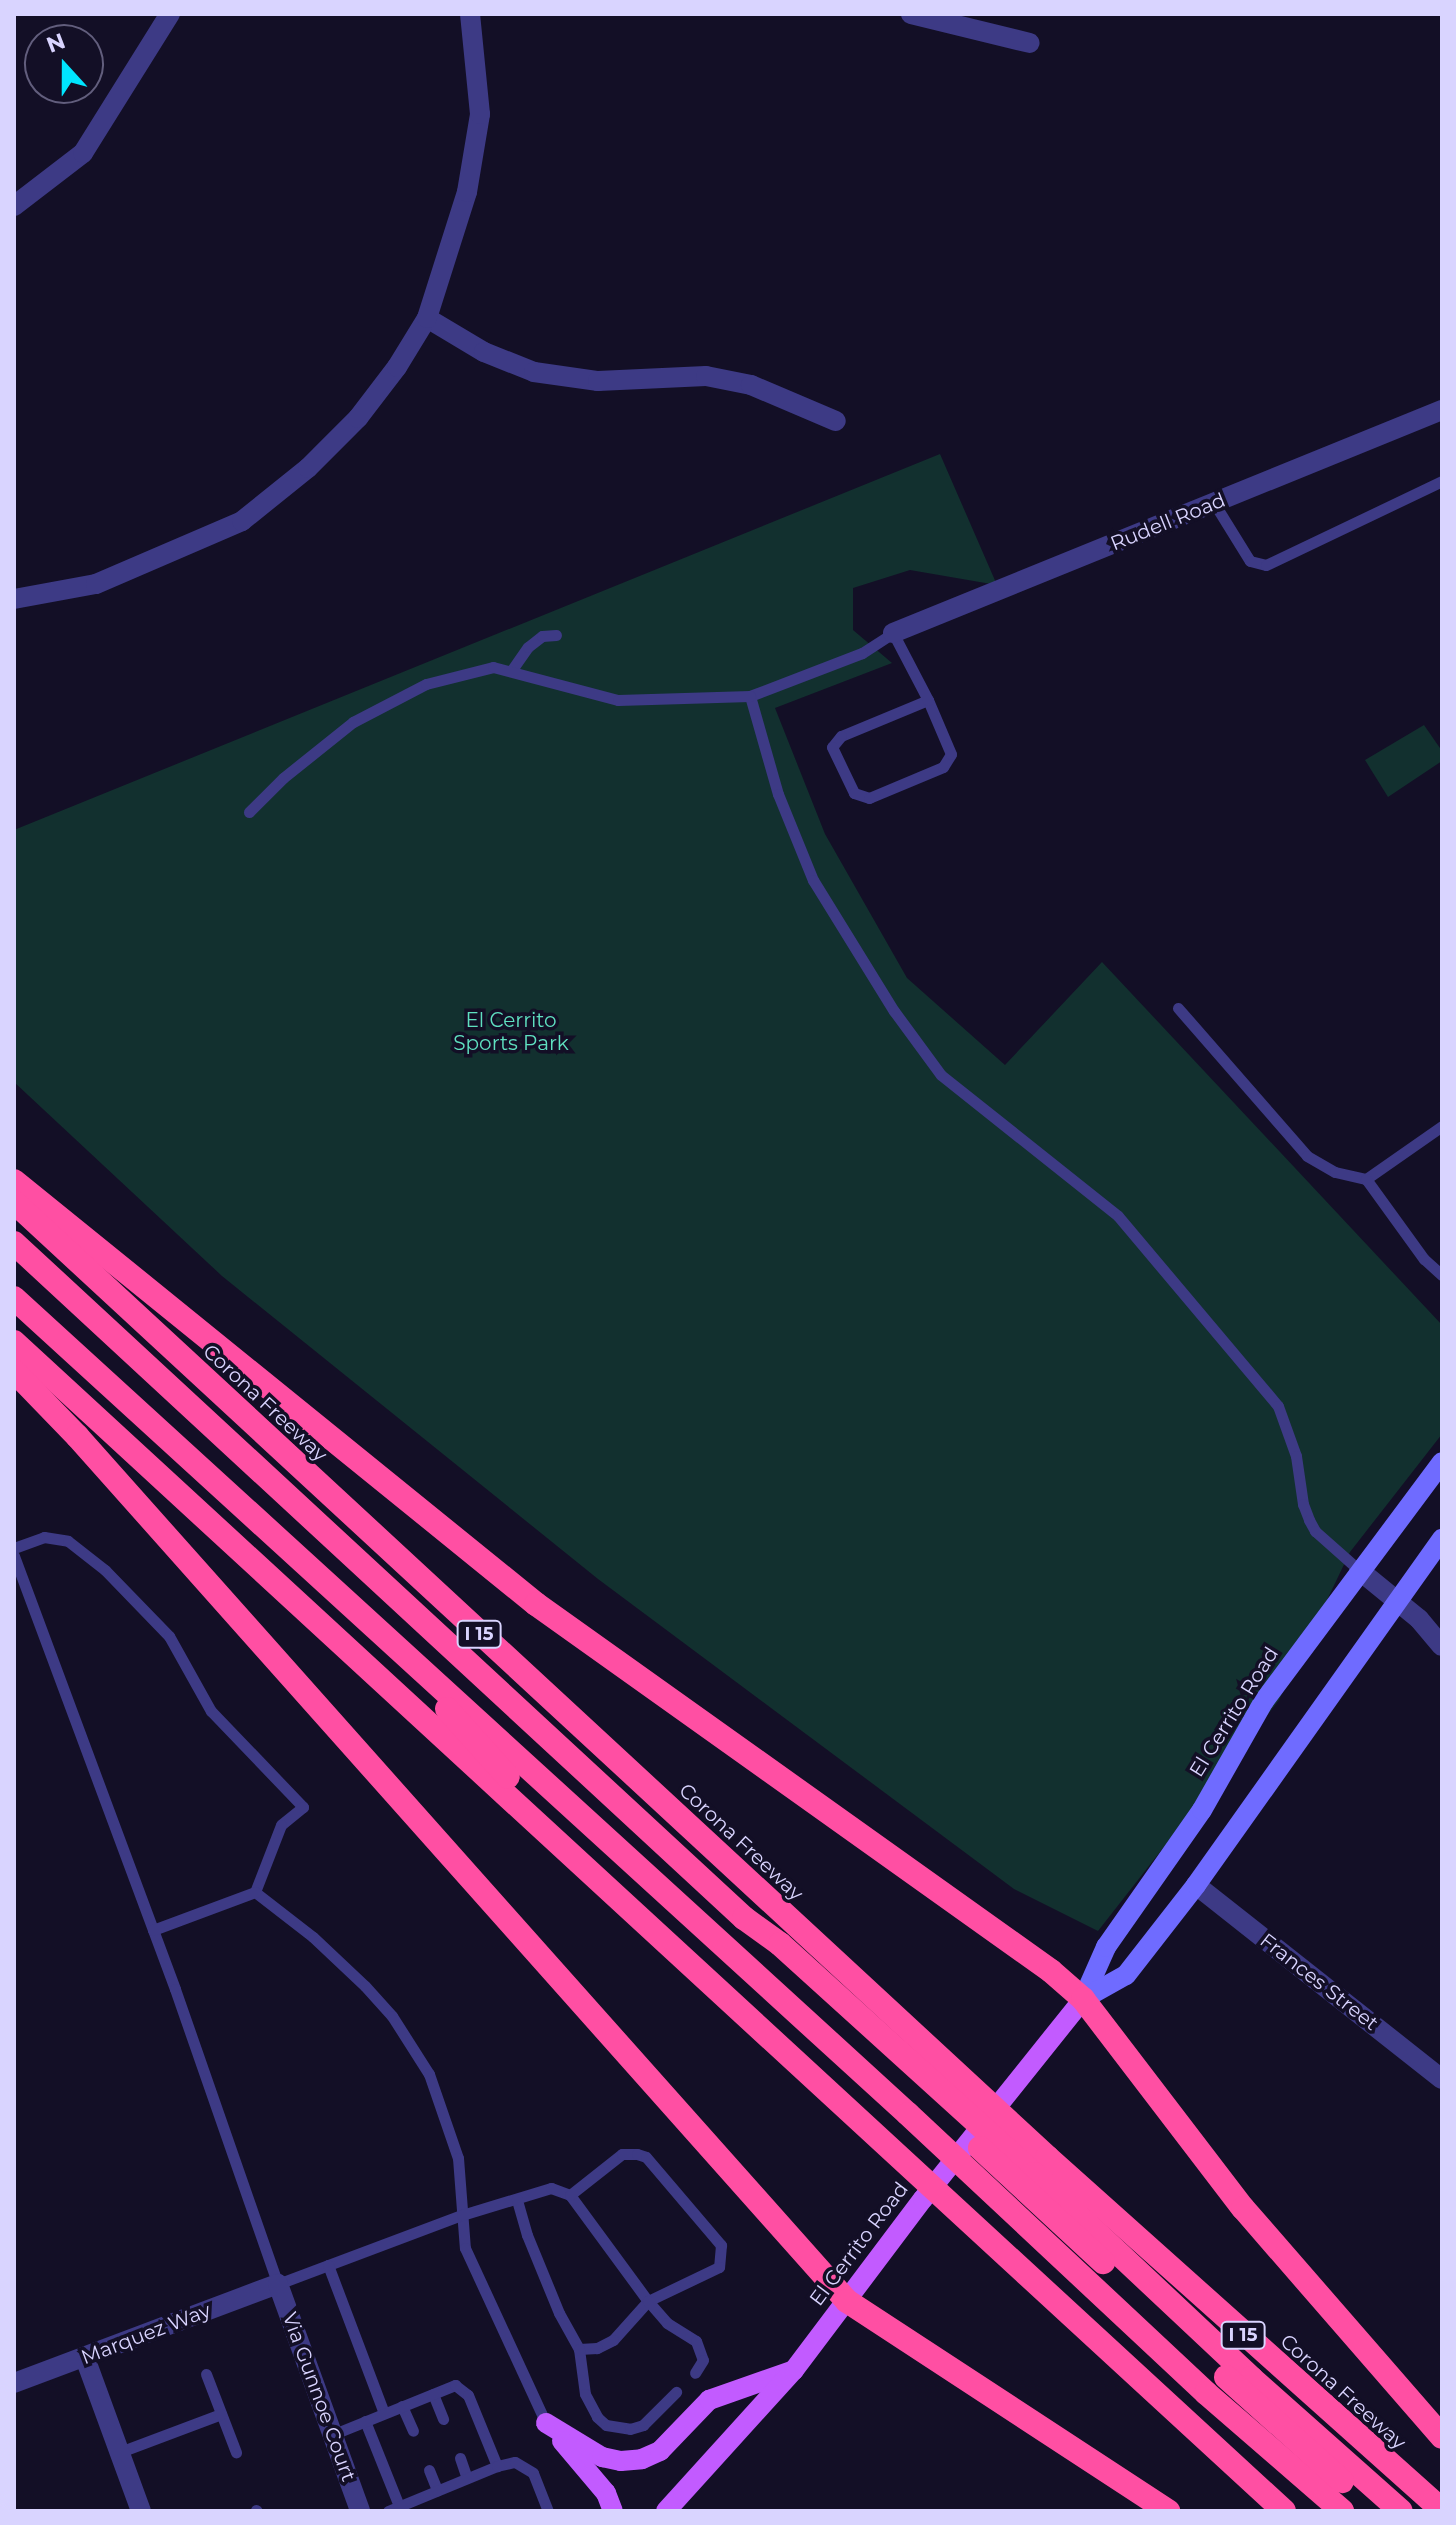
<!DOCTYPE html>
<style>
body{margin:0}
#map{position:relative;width:1456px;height:2525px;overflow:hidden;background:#130f26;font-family:Montserrat,sans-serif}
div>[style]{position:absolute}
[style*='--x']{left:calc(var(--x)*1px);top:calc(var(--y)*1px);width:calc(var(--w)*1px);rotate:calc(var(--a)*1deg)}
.green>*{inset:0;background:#12302f}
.lane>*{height:11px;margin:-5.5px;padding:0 5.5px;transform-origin:5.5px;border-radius:5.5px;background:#3d3a85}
.street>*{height:20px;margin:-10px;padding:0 10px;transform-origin:10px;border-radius:10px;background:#3d3a85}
.secondary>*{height:20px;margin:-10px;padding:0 10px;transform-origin:10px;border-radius:10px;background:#6f6bff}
.primary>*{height:20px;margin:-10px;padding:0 10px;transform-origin:10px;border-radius:10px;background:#c25bff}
.highway>*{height:24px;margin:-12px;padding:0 12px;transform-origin:12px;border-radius:12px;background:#ff4fa3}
span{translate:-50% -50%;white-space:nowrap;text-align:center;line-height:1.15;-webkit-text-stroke:7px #130f26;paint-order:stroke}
.shield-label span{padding:2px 6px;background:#130f26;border:2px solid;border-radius:6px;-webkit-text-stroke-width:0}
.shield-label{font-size:18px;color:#d9d4ff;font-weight:700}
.street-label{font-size:20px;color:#d9d4ff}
.park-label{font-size:20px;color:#5fe0c0}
.frame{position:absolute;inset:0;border:16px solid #d9d4ff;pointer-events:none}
.north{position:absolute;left:24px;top:24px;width:80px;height:80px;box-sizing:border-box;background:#130f26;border:2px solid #625e7d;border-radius:50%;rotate:339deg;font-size:22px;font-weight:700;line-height:32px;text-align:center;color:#d9d4ff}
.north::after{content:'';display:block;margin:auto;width:28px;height:36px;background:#00e5ff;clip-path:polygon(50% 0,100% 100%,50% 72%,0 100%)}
</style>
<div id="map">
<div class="green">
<div style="clip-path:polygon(940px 454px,997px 585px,910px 570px,853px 588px,853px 630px,892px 663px,775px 708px,825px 834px,907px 978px,1005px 1065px,1102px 962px,1442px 1325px,1442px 1434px,1350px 1552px,1279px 1700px,1098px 1931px,1014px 1889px,598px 1579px,222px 1276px,14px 1082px,14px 830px)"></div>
<div style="clip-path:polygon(1424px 725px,1442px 751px,1442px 761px,1388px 797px,1365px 760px)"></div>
</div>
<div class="lane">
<div style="--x:1214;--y:503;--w:68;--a:58.2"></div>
<div style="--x:1250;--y:561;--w:16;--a:14"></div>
<div style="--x:1266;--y:565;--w:195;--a:-25.5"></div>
<div style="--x:511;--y:671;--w:29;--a:-55"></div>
<div style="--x:528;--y:647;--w:18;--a:-38"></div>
<div style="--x:542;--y:636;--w:14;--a:-4"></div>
<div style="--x:928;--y:700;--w:94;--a:157.5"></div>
<div style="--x:841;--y:736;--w:14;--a:129"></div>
<div style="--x:832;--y:747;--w:51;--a:64.4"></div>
<div style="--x:854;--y:793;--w:16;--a:18"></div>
<div style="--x:869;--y:798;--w:80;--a:-22.7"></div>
<div style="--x:943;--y:767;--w:15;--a:-58"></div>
<div style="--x:951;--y:754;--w:59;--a:-113.1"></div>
<div style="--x:928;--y:700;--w:76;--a:-117.6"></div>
<div style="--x:893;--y:633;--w:37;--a:147"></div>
<div style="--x:862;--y:653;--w:120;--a:159"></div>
<div style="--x:750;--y:696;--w:102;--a:74.1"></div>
<div style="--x:778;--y:794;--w:93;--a:67.9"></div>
<div style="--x:813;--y:880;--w:154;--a:58.3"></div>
<div style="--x:894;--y:1011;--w:79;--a:53.7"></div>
<div style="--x:941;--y:1075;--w:226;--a:38.5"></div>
<div style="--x:1118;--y:1216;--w:248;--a:49.9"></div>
<div style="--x:1278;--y:1406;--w:53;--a:70.2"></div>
<div style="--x:1296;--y:1456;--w:49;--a:81.7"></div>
<div style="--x:1303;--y:1504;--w:17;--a:69"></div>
<div style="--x:1309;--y:1520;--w:13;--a:61"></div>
<div style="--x:1315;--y:1531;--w:59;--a:41.6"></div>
<div style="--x:249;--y:812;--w:48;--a:-45"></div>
<div style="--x:283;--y:778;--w:90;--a:-38.7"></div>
<div style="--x:353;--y:722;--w:82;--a:-27.5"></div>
<div style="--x:426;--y:684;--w:69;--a:-14.2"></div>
<div style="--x:493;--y:667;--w:129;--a:14.8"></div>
<div style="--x:618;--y:700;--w:132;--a:-1.7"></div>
<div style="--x:1178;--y:1008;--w:196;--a:48.9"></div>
<div style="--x:1307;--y:1156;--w:32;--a:30"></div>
<div style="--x:1335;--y:1172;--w:32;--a:13"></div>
<div style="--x:1442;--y:1126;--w:93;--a:145.1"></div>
<div style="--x:1366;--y:1179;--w:99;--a:54.1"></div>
<div style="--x:1424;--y:1259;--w:24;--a:42"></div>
<div style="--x:14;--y:1548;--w:32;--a:-20"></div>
<div style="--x:44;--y:1537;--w:24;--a:9"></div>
<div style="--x:68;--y:1541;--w:47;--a:38.1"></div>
<div style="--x:105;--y:1570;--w:92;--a:45.9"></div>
<div style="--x:169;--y:1636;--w:86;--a:60.8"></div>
<div style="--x:211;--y:1711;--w:133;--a:46.2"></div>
<div style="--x:303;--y:1807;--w:28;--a:141"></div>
<div style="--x:281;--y:1825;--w:72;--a:111.2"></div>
<div style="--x:255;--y:1892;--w:73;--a:37.8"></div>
<div style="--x:313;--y:1937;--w:71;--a:43.3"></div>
<div style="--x:365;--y:1986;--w:40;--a:48"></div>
<div style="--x:392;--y:2016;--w:69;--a:57.5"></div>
<div style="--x:429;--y:2074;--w:89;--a:71"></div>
<div style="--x:458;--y:2158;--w:90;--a:85.6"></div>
<div style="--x:465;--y:2248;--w:193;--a:65.2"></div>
<div style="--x:14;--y:1556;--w:462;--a:69.6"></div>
<div style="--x:175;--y:1989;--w:312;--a:70.8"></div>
<div style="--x:278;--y:2284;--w:197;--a:-20.6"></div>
<div style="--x:462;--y:2215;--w:93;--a:-16.9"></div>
<div style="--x:551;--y:2188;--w:20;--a:20"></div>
<div style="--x:570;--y:2195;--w:132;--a:53.7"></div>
<div style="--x:648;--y:2301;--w:52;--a:131.9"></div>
<div style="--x:613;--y:2340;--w:18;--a:153"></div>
<div style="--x:597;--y:2348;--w:18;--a:177"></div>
<div style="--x:579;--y:2349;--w:41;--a:-119.1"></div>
<div style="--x:559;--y:2313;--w:84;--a:-112.3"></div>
<div style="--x:527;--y:2235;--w:37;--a:-106"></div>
<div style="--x:153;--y:1930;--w:109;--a:-20.4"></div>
<div style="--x:570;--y:2195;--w:66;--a:-38.3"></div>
<div style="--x:622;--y:2154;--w:15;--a:0"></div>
<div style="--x:637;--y:2154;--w:9;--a:18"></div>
<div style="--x:646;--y:2157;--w:116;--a:49.6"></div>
<div style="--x:721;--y:2245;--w:22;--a:95"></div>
<div style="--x:719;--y:2267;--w:79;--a:154.4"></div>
<div style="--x:648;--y:2301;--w:29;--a:49"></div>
<div style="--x:667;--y:2323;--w:34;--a:32"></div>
<div style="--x:696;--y:2341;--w:20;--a:70"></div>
<div style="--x:703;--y:2360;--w:15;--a:122"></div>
<div style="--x:328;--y:2265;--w:158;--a:69.3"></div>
<div style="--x:579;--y:2349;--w:45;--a:82.4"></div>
<div style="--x:585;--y:2394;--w:26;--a:62"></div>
<div style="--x:597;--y:2417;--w:12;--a:42"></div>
<div style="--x:606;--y:2425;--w:24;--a:9"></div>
<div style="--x:630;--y:2429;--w:14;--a:-17"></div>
<div style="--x:643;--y:2425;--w:47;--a:-45"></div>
<div style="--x:206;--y:2374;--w:84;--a:69"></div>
<div style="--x:433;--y:2394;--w:27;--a:68"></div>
<div style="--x:402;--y:2406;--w:27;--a:66"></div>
<div style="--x:365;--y:2421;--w:97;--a:68.2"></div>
<div style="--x:334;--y:2434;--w:131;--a:-22"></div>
<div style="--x:455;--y:2385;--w:16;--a:38"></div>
<div style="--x:468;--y:2395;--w:77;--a:67.8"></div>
<div style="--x:120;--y:2452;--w:108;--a:-20.6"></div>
<div style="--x:460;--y:2458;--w:21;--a:71"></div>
<div style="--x:429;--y:2470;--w:22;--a:68"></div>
<div style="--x:256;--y:2510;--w:1;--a:45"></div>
<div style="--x:388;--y:2511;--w:118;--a:-22.4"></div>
<div style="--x:497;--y:2466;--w:18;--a:-13"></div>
<div style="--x:515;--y:2462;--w:21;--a:31"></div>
<div style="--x:533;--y:2473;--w:41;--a:68.5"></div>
</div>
<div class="street">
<div style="--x:911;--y:14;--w:122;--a:13.7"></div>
<div style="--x:14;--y:206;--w:87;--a:-37.5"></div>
<div style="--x:83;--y:153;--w:164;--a:-58"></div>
<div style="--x:427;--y:318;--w:66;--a:30.8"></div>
<div style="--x:484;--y:352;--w:54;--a:21.8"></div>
<div style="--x:534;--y:372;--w:65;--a:8"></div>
<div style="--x:598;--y:381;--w:108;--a:-2.7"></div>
<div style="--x:706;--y:376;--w:46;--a:11.3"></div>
<div style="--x:751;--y:385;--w:92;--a:23"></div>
<div style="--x:14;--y:599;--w:83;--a:-10.4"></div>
<div style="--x:96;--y:584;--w:159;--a:-23.3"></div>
<div style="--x:242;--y:521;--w:85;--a:-38.8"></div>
<div style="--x:308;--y:468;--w:71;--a:-45"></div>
<div style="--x:358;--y:418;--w:64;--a:-52.6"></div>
<div style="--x:397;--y:367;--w:57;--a:-58.5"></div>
<div style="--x:427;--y:318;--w:132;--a:-72.4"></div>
<div style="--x:467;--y:192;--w:79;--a:-80.5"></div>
<div style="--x:480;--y:114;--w:100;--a:-95.7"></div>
<div style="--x:893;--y:633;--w:593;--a:-22.11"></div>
<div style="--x:1359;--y:1570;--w:77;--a:39.2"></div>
<div style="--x:1419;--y:1619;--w:35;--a:50"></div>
<div style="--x:1196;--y:1885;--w:313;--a:38.3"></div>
<div style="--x:85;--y:2358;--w:163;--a:69.9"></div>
<div style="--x:14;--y:2383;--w:282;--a:-20.6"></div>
<div style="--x:278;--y:2284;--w:241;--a:70.1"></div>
</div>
<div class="secondary">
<div style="--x:1083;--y:1999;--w:57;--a:-66.1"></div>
<div style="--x:1106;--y:1947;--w:167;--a:-55"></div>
<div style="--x:1202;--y:1810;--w:125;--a:-60.4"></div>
<div style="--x:1264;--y:1701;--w:298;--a:-53.3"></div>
<div style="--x:1083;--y:1999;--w:49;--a:-29.2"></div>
<div style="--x:1126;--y:1975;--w:114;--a:-52.1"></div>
<div style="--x:1196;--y:1885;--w:425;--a:-54.6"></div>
</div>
<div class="primary">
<div style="--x:546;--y:2423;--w:66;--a:31.3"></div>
<div style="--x:602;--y:2457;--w:19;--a:12"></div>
<div style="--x:621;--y:2461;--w:21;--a:-5"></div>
<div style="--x:642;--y:2459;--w:20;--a:-24"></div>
<div style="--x:660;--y:2451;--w:71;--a:-46.1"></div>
<div style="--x:709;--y:2400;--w:90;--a:-19.4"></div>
<div style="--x:562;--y:2441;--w:68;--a:49.8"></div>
<div style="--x:606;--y:2493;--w:19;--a:69"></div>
<div style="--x:666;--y:2511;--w:190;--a:-47.8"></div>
<div style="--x:794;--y:2370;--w:214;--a:-53"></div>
<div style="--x:923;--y:2199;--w:256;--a:-51.3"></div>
</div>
<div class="highway">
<div style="--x:14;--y:1181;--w:672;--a:39.02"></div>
<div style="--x:536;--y:1604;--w:632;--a:35.47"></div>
<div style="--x:1051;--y:1971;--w:43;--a:41.2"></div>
<div style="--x:1083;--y:1999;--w:263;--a:52.6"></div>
<div style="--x:1243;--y:2208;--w:303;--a:49"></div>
<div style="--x:14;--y:1202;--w:1407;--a:42.75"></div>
<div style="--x:1047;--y:2157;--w:530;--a:41.79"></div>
<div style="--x:14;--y:1243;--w:994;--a:42.76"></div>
<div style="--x:744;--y:1918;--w:44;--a:35.8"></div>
<div style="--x:780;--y:1944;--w:343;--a:42.2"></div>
<div style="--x:1034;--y:2174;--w:298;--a:43.2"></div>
<div style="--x:1251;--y:2378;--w:200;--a:41.6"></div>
<div style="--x:14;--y:1298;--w:1210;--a:42.39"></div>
<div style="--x:908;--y:2114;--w:408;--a:43.1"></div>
<div style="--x:1206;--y:2393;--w:180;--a:40.9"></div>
<div style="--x:14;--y:1342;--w:1726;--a:42.63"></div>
<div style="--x:14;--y:1371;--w:91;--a:45.9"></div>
<div style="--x:77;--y:1436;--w:1158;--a:48.33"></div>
<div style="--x:847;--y:2301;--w:384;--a:33.2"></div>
<div style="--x:447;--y:1709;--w:91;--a:48.1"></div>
<div style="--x:980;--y:2148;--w:168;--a:42.8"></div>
<div style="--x:1226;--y:2377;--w:156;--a:41.9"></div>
</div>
<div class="shield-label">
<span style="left:479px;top:1634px">I 15</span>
<span style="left:1243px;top:2335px">I 15</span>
</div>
<div class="street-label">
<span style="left:1168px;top:522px;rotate:-22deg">Rudell Road</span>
<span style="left:265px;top:1403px;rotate:43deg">Corona Freeway</span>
<span style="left:1234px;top:1712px;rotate:-58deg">El Cerrito Road</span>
<span style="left:741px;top:1842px;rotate:43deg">Corona Freeway</span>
<span style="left:1319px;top:1982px;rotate:38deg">Frances Street</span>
<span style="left:859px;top:2244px;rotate:-53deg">El Cerrito Road</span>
<span style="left:146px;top:2334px;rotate:-21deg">Marquez Way</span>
<span style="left:1343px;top:2392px;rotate:42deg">Corona Freeway</span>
<span style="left:319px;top:2397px;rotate:70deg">Via Gunnoe Court</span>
</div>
<div class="park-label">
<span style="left:511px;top:1032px">El Cerrito<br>Sports Park</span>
</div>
<div class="frame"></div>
<div class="north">N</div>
</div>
